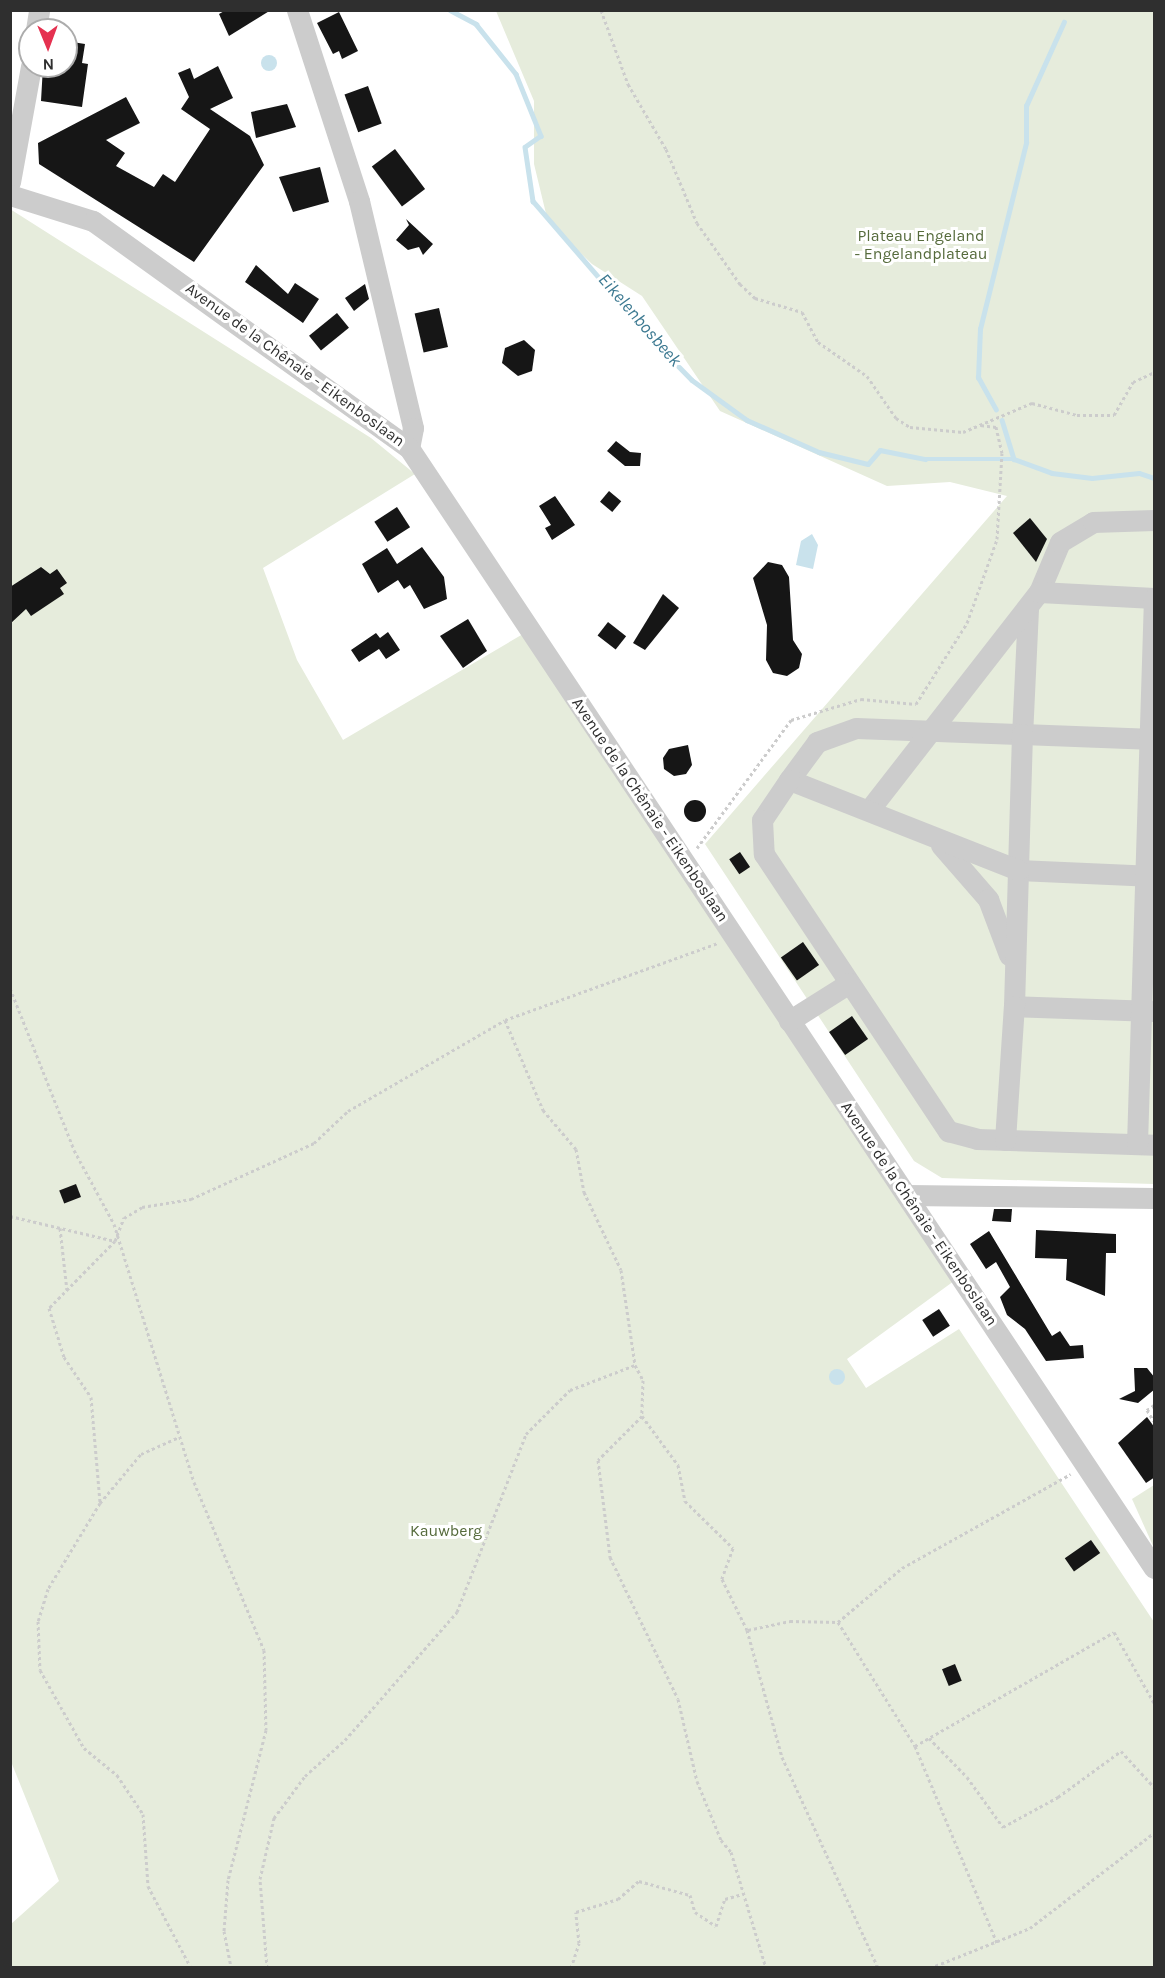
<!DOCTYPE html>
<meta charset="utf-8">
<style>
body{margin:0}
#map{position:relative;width:1165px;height:1978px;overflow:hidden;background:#fff;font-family:Karla,sans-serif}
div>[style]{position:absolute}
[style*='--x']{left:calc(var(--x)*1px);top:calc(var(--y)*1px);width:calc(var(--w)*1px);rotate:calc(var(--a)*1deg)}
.green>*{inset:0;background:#e6ecdc}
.water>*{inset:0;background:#c9e2ec}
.round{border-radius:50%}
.stream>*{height:4.5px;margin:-2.25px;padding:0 2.25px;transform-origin:2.25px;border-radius:2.25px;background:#c9e2ec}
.building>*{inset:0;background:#161616;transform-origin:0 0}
.path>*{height:3px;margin-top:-1.5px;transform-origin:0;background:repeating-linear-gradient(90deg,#ccc 0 3px,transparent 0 6px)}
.minor>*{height:21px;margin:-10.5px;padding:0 10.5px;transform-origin:10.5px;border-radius:10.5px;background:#ccc}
span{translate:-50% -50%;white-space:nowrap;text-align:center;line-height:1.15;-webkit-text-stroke:6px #fff;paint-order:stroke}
.park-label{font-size:16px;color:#566b3c}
.street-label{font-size:16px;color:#2f2f2f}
.water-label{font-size:18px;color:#3c7991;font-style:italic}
.frame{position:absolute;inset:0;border:12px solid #2f2f2f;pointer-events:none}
.north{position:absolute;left:18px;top:18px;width:60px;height:60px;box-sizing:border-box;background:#fff;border:2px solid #acacac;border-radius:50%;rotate:179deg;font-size:16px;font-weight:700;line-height:24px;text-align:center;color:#2f2f2f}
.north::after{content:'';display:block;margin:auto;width:21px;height:27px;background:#e53150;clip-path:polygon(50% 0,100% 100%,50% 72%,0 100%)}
</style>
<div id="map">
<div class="green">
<div style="clip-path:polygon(496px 11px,1154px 11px,1154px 1184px,942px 1178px,914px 1161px,705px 844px,1007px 496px,950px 482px,887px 486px,720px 411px,642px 296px,592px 264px,548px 222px,534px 164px,534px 101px)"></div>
<div style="clip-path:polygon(10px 209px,371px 438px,415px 474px,263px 568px,297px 660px,343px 740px,523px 634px,954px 1281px,847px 1359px,866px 1388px,959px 1329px,1154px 1622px,1154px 1967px,11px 1967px,11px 1924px,59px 1881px,10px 1759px)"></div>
<div style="clip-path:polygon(1154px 1485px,1154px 1548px,1132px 1499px)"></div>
</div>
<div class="water">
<div class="round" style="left:261px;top:55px;width:16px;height:16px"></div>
<div style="clip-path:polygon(812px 534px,818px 545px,813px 569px,796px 565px,801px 541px)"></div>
<div class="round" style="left:829px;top:1369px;width:16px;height:16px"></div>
</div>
<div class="stream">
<div style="--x:450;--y:10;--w:30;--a:28"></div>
<div style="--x:476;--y:24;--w:64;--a:51.3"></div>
<div style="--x:516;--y:74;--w:67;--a:68"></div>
<div style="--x:541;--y:136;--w:19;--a:145"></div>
<div style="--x:525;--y:147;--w:55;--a:81.6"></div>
<div style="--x:533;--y:201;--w:185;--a:49.2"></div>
<div style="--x:654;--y:341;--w:54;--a:45.7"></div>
<div style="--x:692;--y:380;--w:68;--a:36"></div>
<div style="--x:747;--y:420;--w:79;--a:24"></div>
<div style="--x:819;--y:452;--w:50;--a:13.8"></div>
<div style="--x:868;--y:464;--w:18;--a:-49"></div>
<div style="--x:880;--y:450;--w:46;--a:11.3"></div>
<div style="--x:925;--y:459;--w:89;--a:0"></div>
<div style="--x:1014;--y:459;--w:40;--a:20.2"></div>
<div style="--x:1052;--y:473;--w:40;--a:7.1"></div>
<div style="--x:1092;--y:478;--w:47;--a:-6.1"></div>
<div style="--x:1139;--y:473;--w:16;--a:18"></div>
<div style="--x:996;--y:410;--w:37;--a:-119"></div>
<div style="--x:978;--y:378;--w:49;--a:-87.7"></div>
<div style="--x:980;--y:329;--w:192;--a:-76.1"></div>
<div style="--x:1026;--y:143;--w:37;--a:-90"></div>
<div style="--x:1026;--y:106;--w:92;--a:-65.7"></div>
<div style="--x:1002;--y:420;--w:41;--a:72.9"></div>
</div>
<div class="building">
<div style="clip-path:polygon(226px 10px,271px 10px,229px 36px,219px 14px)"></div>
<div style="clip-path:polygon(339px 12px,358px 51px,342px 59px,339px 51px,333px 54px,317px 23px)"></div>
<div style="clip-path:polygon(66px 41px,85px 44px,82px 63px,88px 64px,82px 107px,41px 101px,43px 66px,66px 66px)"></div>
<div style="clip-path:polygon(218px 66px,233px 98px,210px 109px,250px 136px,264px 165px,194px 262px,39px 164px,38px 143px,126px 97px,140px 123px,106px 140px,125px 153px,116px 166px,154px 187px,163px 174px,175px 182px,210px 129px,181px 109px,189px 97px,178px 73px,190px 68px,194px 79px)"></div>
<div style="left:368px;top:86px;width:40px;height:25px;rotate:70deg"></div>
<div style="clip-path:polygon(287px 104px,296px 127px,256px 138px,251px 112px)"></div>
<div style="left:395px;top:149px;width:50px;height:29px;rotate:53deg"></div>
<div style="clip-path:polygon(320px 167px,329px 202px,293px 212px,279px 177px)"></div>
<div style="clip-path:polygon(406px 219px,433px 244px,423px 255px,419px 247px,408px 250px,396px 240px,409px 225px)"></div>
<div style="clip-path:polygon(256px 265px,288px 294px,295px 283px,319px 299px,303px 323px,245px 282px)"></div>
<div style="clip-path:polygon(365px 284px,369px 299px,354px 311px,345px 298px)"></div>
<div style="left:439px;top:308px;width:40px;height:25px;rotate:77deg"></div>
<div style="left:337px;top:313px;width:19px;height:36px;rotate:51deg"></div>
<div style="clip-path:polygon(524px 340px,535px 350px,532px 371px,518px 376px,502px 363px,505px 348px)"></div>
<div style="clip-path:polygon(616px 441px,630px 452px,641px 453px,640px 466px,625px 466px,607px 451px)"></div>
<div style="left:609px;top:491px;width:16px;height:14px;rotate:40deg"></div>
<div style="clip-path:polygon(555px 496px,575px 525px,552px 540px,545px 528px,551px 525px,539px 506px)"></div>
<div style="left:397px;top:507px;width:24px;height:27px;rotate:57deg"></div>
<div style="clip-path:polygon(1030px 518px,1047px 539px,1036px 562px,1013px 533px)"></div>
<div style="clip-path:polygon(422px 547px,444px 577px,447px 599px,424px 609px,410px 585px,404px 589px,398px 580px,378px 593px,362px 564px,387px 548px,397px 564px)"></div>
<div style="clip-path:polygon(768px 562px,782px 565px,789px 577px,793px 640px,802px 654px,799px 668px,787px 676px,773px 673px,766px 660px,767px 625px,753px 578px)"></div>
<div style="clip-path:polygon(41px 567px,50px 574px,57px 569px,67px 583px,60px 588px,64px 594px,31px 616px,26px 609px,10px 624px,10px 587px)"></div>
<div style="clip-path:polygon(663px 594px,679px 608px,645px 650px,633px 643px)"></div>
<div style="clip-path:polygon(468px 619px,487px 651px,463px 668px,440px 636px)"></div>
<div style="left:608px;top:622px;width:23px;height:17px;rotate:38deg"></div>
<div style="clip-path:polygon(388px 632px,400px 650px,386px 659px,379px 649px,359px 662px,351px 650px,376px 633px,380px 638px)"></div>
<div style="clip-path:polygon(688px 745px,692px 765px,686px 774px,674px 776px,664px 769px,663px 758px,669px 749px)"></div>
<div class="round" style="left:684px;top:800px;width:22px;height:22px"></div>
<div style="left:740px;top:852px;width:18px;height:13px;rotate:56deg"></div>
<div style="left:803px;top:942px;width:28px;height:27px;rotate:55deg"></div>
<div style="left:852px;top:1016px;width:28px;height:28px;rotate:55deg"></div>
<div style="left:76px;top:1184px;width:14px;height:18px;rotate:69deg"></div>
<div style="clip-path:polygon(994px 1209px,1012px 1209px,1011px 1222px,992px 1221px)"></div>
<div style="clip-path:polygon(1036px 1230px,1116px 1234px,1116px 1253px,1106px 1253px,1105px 1296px,1066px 1280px,1067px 1259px,1035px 1258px)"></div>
<div style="clip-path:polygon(989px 1231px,1052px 1336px,1060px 1331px,1070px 1346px,1083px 1345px,1084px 1358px,1046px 1361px,1025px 1329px,1007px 1315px,1000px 1297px,1010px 1287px,996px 1262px,986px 1269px,970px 1244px)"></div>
<div style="left:939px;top:1309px;width:20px;height:20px;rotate:57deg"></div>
<div style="clip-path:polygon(1134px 1368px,1147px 1368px,1155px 1378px,1155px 1389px,1138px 1403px,1119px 1399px,1135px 1391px)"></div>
<div style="clip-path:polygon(1147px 1417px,1155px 1428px,1155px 1477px,1146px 1483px,1118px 1443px)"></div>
<div style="left:1091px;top:1540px;width:16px;height:32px;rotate:55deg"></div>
<div style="left:955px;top:1664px;width:18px;height:14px;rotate:68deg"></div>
</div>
<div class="path">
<div style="--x:601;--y:10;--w:79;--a:70"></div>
<div style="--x:628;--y:84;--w:75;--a:59.7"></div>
<div style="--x:666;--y:149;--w:80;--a:67.3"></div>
<div style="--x:697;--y:223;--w:75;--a:54.8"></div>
<div style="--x:740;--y:284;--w:21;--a:43"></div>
<div style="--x:755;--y:298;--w:49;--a:16.6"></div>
<div style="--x:802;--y:312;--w:34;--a:62"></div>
<div style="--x:818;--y:342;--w:60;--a:34.8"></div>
<div style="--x:867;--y:376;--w:51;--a:55.4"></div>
<div style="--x:896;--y:418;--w:17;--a:33"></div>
<div style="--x:910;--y:427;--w:53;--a:5.4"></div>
<div style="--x:963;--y:432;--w:75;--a:-22.8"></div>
<div style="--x:1032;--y:403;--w:47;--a:14.9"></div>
<div style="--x:1077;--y:415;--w:37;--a:0"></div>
<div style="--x:1114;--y:415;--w:38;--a:-60"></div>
<div style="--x:1133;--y:382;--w:23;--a:-25"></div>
<div style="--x:697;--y:848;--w:159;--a:-53.7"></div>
<div style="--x:791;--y:720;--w:73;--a:-16.7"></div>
<div style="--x:861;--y:699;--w:55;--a:5.2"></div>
<div style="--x:916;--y:704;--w:96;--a:-57.8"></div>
<div style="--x:967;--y:623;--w:89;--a:-70.3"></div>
<div style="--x:997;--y:539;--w:86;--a:-86.7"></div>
<div style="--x:1002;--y:453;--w:27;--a:-103"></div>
<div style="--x:996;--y:427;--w:16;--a:-173"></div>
<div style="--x:10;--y:988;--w:174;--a:68.4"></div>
<div style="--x:74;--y:1150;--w:84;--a:61.6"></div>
<div style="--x:114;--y:1224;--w:270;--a:72.8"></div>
<div style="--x:194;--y:1482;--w:182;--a:67.4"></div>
<div style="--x:264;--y:1650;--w:80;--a:88.6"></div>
<div style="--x:266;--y:1730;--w:155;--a:104.2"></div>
<div style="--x:228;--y:1880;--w:51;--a:94.5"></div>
<div style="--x:224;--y:1931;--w:38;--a:79"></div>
<div style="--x:505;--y:1020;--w:98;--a:67.1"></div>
<div style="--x:543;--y:1110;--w:51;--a:49.8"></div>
<div style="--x:576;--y:1149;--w:44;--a:79.5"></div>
<div style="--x:584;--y:1192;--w:86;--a:64.6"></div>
<div style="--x:621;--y:1270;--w:96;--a:81.6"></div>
<div style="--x:635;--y:1365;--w:17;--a:62"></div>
<div style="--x:643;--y:1380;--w:36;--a:92"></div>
<div style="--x:642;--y:1416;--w:61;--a:53.7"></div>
<div style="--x:678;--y:1465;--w:37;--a:79"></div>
<div style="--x:685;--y:1501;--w:67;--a:44.4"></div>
<div style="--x:733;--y:1548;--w:33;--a:110"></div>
<div style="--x:722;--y:1579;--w:57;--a:63.9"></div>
<div style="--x:747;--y:1630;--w:132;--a:74.6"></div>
<div style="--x:782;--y:1757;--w:232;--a:65.5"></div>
<div style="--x:10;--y:1216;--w:108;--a:13.4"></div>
<div style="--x:115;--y:1241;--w:25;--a:-69"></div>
<div style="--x:124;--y:1218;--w:21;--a:-31"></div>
<div style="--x:142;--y:1207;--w:50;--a:-9.3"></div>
<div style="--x:191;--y:1199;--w:135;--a:-24.5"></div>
<div style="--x:314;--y:1143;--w:47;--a:-43.3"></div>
<div style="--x:348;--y:1111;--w:181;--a:-30.1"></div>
<div style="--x:505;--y:1020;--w:226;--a:-19.9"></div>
<div style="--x:60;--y:1228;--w:62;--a:83.6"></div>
<div style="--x:115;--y:1241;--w:94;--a:134.6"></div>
<div style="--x:49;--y:1308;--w:51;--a:73"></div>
<div style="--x:64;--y:1357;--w:48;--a:56"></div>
<div style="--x:91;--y:1397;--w:106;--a:85.1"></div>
<div style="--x:100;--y:1503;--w:100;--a:121.2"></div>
<div style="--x:48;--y:1589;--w:34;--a:107"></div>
<div style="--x:38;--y:1621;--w:49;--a:87.7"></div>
<div style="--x:40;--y:1670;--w:90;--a:60.6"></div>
<div style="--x:84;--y:1748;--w:43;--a:39.3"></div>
<div style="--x:117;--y:1775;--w:47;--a:56.3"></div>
<div style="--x:143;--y:1814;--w:72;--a:86"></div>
<div style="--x:148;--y:1886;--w:93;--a:62.3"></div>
<div style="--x:1154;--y:1405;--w:9;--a:144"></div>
<div style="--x:1147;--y:1410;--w:13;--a:58"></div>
<div style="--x:642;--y:1416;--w:62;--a:135"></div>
<div style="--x:598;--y:1460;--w:98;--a:82.9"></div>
<div style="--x:610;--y:1557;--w:157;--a:64.4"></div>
<div style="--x:678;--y:1699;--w:84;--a:77"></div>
<div style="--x:697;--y:1781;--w:64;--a:67.9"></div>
<div style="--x:721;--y:1840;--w:16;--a:50"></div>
<div style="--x:731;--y:1852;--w:121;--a:73.2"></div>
<div style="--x:100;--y:1503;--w:64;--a:-50.1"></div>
<div style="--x:141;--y:1454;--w:42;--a:-24.1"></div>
<div style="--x:838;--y:1622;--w:84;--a:-40.2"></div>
<div style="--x:902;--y:1568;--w:193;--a:-29.1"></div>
<div style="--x:748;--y:1630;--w:43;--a:-12.1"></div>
<div style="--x:790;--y:1621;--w:48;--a:1.2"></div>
<div style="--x:838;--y:1622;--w:146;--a:58.2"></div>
<div style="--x:915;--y:1746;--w:229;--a:-29.8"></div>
<div style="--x:1114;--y:1632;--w:81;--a:60.6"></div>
<div style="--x:929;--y:1738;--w:54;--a:45.7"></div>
<div style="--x:967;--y:1777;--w:62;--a:54.2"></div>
<div style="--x:1003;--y:1827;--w:63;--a:-28.6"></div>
<div style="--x:1058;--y:1797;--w:78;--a:-36.1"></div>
<div style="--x:1121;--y:1751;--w:49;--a:47.5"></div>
<div style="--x:915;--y:1746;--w:213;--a:67.4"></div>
<div style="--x:267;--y:1968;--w:89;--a:-94.5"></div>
<div style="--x:260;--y:1879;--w:63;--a:-77.1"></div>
<div style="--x:274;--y:1818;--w:52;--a:-53.6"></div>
<div style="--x:305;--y:1776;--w:54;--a:-42"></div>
<div style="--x:345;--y:1740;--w:170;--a:-48.8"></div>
<div style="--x:457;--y:1612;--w:191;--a:-68.8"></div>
<div style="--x:526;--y:1434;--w:62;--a:-45"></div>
<div style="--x:570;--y:1390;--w:70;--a:-21"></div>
<div style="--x:571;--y:1968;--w:26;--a:-72"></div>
<div style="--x:579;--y:1943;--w:31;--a:-96"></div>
<div style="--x:576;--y:1912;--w:44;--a:-17.2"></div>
<div style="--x:618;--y:1899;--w:28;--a:-41"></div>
<div style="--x:639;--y:1881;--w:53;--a:15.4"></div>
<div style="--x:690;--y:1895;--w:18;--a:74"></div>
<div style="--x:695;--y:1912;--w:25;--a:34"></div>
<div style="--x:716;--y:1926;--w:28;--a:-72"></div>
<div style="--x:725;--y:1899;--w:19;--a:-16"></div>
<div style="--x:930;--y:1968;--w:108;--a:-21.8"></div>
<div style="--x:1030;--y:1928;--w:156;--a:-37.5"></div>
</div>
<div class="minor">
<div style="--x:297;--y:10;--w:201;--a:72"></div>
<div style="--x:359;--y:201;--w:233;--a:76.6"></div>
<div style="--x:413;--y:428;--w:20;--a:101"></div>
<div style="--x:36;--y:30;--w:20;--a:-81"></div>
<div style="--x:10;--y:182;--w:118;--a:-79.7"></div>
<div style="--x:10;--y:195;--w:87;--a:17.4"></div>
<div style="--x:93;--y:221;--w:389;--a:35.7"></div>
<div style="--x:409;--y:448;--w:1345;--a:56.37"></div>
<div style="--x:1039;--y:592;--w:54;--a:-67.2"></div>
<div style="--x:1060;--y:542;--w:39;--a:-31"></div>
<div style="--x:1093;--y:522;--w:61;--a:-1.9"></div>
<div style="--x:1028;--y:609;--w:125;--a:92.7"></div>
<div style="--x:1022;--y:734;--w:132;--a:2.2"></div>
<div style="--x:789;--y:780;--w:47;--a:-53.6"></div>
<div style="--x:817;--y:742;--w:41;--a:-19.7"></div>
<div style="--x:856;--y:728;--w:166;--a:2.1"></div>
<div style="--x:1022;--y:734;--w:136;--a:91.7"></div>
<div style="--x:1018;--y:870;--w:136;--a:2.5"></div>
<div style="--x:869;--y:810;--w:276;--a:-52.1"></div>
<div style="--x:1039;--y:592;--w:115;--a:3"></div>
<div style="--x:941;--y:845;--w:72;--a:49"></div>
<div style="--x:988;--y:899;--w:60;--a:69.4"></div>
<div style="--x:1154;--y:1011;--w:140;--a:-178"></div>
<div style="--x:1014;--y:1006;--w:136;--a:-88.3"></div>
<div style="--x:1018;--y:870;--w:246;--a:-158.5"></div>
<div style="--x:789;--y:780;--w:48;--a:124"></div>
<div style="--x:762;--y:820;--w:34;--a:87"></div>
<div style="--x:764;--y:854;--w:333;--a:56.4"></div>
<div style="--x:948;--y:1131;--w:30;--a:15"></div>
<div style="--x:977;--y:1139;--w:177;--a:1.9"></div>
<div style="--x:789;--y:1021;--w:71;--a:-32.3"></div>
<div style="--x:1005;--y:1140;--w:134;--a:-86.2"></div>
<div style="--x:1137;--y:1144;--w:546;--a:-88.22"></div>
<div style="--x:906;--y:1195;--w:248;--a:0.7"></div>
</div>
<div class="park-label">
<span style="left:921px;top:245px">Plateau Engeland<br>- Engelandplateau</span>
<span style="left:446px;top:1531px">Kauwberg</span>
</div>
<div class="street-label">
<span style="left:295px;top:365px;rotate:36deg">Avenue de la Chênaie - Eikenboslaan</span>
<span style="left:650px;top:810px;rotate:56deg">Avenue de la Chênaie - Eikenboslaan</span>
<span style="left:919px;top:1214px;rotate:56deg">Avenue de la Chênaie - Eikenboslaan</span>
</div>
<div class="water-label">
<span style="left:640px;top:320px;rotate:49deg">Eikelenbosbeek</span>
</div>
<div class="frame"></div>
<div class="north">N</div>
</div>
